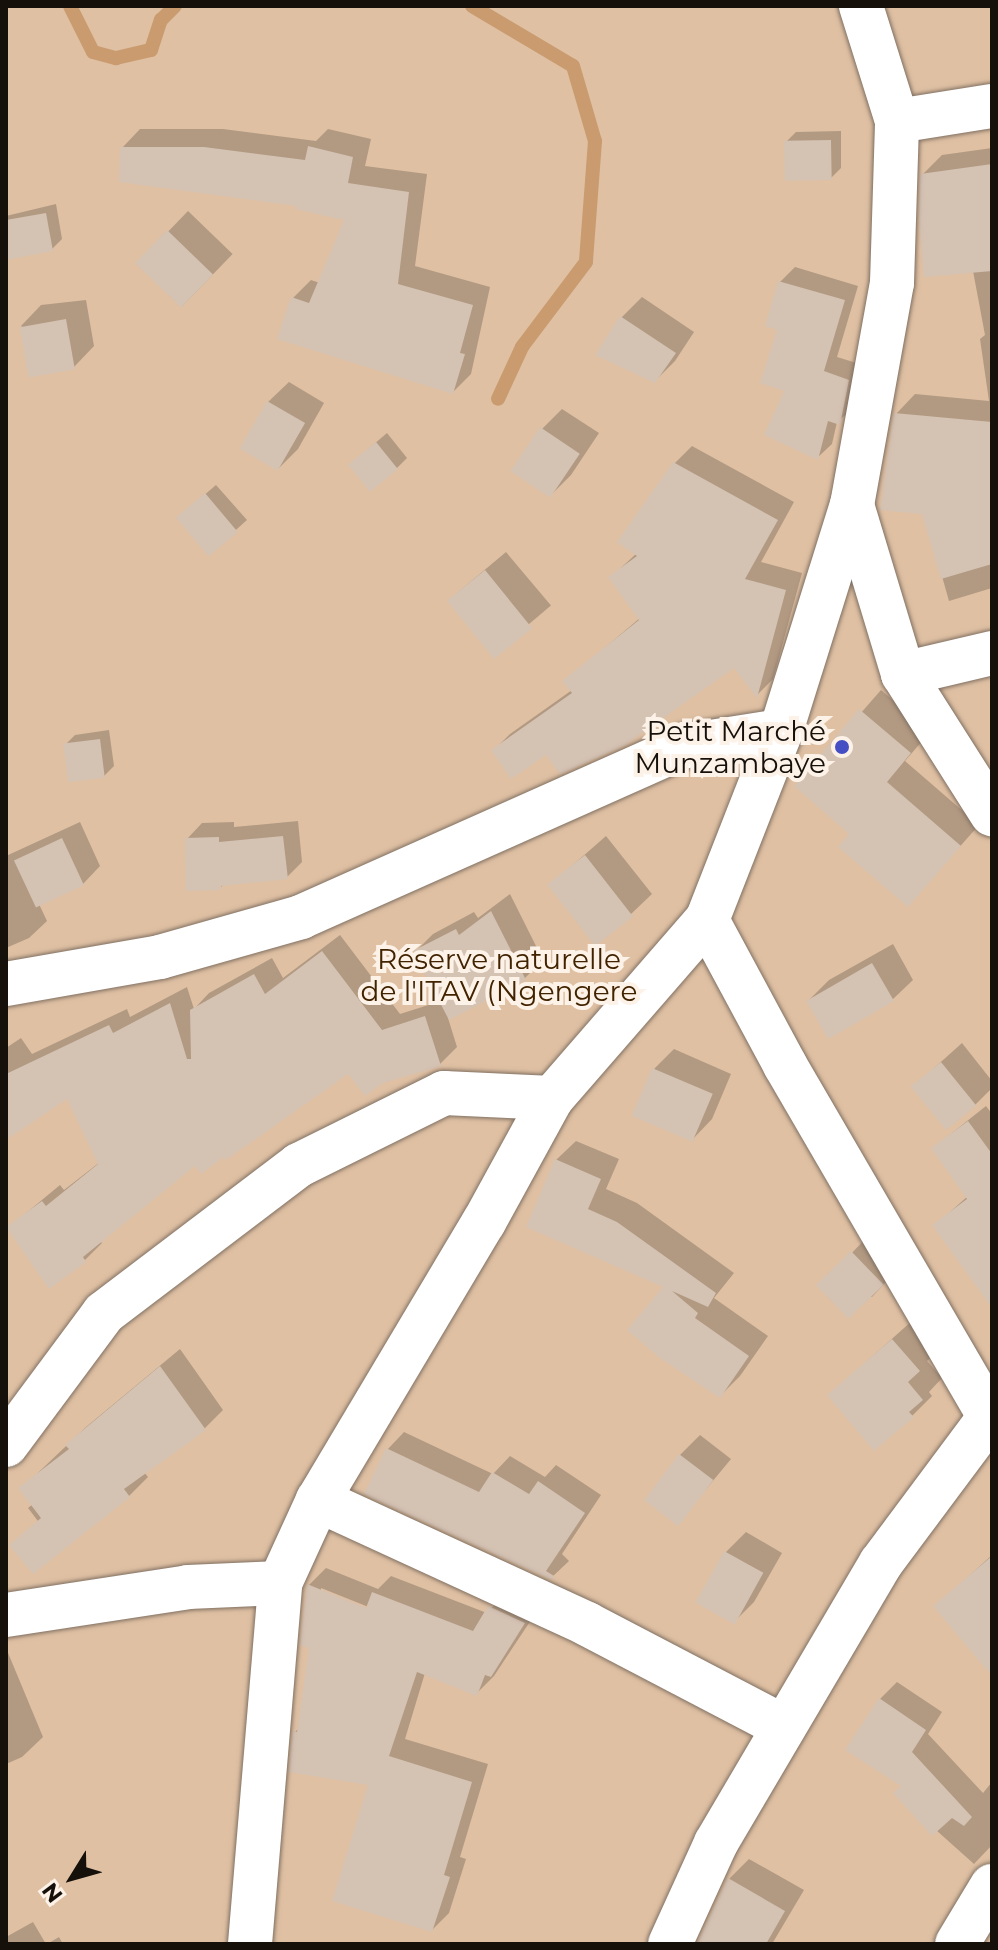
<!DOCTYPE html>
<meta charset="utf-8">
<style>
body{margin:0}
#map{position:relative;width:998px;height:1950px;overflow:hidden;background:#f5e3d3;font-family:Montserrat,sans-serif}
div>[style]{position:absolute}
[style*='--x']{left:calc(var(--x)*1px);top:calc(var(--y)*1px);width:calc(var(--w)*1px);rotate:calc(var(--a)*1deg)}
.green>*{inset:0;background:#dfc0a3;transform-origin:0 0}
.shadow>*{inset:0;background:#0003;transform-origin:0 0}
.stream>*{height:14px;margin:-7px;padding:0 7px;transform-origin:7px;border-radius:7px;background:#c99b6f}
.building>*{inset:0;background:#d4c2b3;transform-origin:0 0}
.roads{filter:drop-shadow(0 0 2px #807062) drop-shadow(0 0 2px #807062)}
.minor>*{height:44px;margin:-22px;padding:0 22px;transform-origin:22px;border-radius:22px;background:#fff}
.dots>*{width:22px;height:22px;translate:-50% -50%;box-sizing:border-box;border:4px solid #fdf2e8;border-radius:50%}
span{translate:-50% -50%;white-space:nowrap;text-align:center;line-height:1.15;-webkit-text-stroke:8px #fdf2e8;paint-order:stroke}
.poi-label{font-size:28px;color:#16100b}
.right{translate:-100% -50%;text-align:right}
.park-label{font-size:28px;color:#422300}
.frame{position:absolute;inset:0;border:8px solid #16100b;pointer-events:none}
.north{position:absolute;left:32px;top:1838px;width:80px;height:80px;-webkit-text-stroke:6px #fdf2e8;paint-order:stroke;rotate:233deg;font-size:22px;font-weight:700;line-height:32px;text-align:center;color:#16100b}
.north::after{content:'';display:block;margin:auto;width:28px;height:36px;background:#16100b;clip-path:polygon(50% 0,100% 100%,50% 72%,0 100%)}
</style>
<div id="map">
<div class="green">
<div style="left:6px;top:6px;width:986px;height:1938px"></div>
</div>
<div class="shadow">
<div style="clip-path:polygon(140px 129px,223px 129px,316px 141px,328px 129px,371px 139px,365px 166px,427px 174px,415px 266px,490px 287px,471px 374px,453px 392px,293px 298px,311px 280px,320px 283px,347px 219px,122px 148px)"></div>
<div style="clip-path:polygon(841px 131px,841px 168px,831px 178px,786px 142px,796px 132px)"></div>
<div style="clip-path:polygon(992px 148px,992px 588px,949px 601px,896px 414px,915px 394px,989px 401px,980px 339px,985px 335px,973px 271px,922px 175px,942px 155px)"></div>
<div style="clip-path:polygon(56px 204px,62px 239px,52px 249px,6px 257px,6px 216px)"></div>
<div style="left:188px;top:211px;width:62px;height:73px;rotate:44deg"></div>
<div style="clip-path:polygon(795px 267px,858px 286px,837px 357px,863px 365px,854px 408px,837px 422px,832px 444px,817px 458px,787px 390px,780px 282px)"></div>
<div style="clip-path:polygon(642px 297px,694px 332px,675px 361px,655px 381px,598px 354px,622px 317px)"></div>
<div style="clip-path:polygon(86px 300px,94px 346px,74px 367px,21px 326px,41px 305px)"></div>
<div style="clip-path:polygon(289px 382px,324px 403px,298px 449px,278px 469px,268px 402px)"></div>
<div style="clip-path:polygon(562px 409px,599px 433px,571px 475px,551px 495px,542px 429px)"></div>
<div style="clip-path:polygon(387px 433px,407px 458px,397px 468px,360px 456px)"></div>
<div style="clip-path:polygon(692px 446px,794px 502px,761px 562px,802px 573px,773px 679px,757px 695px,734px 665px,546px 752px,493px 751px,510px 734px,572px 690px,565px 681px,640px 618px,611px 577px,637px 553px,675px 463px)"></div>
<div style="clip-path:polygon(216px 485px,247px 520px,209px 554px,189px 508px)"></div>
<div style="left:506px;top:552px;width:70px;height:74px;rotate:50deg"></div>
<div style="clip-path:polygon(881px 690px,930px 732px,905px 761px,979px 825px,908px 905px,852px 833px,797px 786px)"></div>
<div style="clip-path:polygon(109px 730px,114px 766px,104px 776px,65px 745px,75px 735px)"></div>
<div style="clip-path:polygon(298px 821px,302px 862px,287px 877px,225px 883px,220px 888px,187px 839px,202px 823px,234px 822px,234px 827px)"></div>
<div style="clip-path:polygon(80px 822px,100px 866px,83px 884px,39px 904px,47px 921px,29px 938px,6px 948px,6px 856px)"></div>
<div style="clip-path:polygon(606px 836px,652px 894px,631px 914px,550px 885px)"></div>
<div style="clip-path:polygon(510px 894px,543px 960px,525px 978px,448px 1018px,457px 1047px,440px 1064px,349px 1071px,224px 1154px,195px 1163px,100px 1241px,102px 1243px,85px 1260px,8px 1228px,60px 1185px,64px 1190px,100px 1162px,68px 1096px,6px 1133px,6px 1048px,21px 1038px,32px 1054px,127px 1009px,130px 1017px,187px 987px,194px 1009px,209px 993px,272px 958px,283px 978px,340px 935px,400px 1014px,441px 1001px,415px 952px,433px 934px,474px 912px,478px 918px)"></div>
<div style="clip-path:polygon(893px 944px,913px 980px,892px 1000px,809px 1000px,829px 980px)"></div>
<div style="clip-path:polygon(962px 1043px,992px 1081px,992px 1088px,975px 1105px,913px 1087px)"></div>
<div style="clip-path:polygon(674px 1049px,731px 1074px,712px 1119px,692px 1140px,654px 1069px)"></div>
<div style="clip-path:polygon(986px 1106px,992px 1114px,992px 1287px,934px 1226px,968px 1196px,933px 1148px)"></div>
<div style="clip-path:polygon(576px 1141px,619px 1159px,606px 1189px,637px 1203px,734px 1273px,714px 1298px,768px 1336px,740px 1376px,720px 1396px,666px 1286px,529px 1226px,556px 1160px)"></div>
<div style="clip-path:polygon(872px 1232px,903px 1264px,872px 1297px,820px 1286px)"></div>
<div style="clip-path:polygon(913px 1320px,939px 1350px,927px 1361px,942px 1378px,929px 1392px,932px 1396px,912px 1416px,829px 1395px)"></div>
<div style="clip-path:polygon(180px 1349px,223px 1410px,204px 1429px,144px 1472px,148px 1477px,129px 1496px,60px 1550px,28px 1508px,33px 1504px,21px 1489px,86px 1427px)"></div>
<div style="clip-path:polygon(404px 1432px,493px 1474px,510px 1456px,545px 1477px,556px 1465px,601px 1495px,562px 1554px,569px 1561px,551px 1578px,387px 1450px)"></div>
<div style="clip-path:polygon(700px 1435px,731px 1459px,678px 1523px,680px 1455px)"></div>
<div style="clip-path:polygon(746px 1532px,782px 1553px,754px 1602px,734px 1622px,698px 1601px,726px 1552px)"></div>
<div style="clip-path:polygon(992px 1555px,992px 1644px,936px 1606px)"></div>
<div style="clip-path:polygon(evenodd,326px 1568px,378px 1589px,391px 1576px,487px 1613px,508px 1590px,541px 1605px,494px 1676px,477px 1693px,425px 1673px,405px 1739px,488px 1764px,460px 1857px,466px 1859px,449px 1913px,432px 1930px,370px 1783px,295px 1732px,300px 1727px,311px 1647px,309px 1585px,326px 1568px,321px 1588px,376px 1610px,374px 1614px,321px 1592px,321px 1588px)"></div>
<div style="clip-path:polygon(6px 1648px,43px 1737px,22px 1757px,6px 1764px)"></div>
<div style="clip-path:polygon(897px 1682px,942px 1712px,928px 1734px,983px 1793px,992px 1782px,992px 1845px,974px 1864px,936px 1830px,903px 1785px,880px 1699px)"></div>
<div style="clip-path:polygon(749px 1859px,804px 1890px,772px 1944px,704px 1944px,729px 1879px)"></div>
<div style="clip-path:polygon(33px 1922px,46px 1944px,6px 1944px,6px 1937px)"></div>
<div style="clip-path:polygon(59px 1937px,63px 1944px,47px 1944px)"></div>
</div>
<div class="stream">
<div style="--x:70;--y:6;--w:51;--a:63.4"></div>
<div style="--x:93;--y:52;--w:24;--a:15"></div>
<div style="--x:116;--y:58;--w:36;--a:-13"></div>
<div style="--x:151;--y:50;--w:32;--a:-72"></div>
<div style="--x:161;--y:20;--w:20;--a:-45"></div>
<div style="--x:472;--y:6;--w:117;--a:30.7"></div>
<div style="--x:573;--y:66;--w:78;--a:73.7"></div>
<div style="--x:595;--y:141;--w:121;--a:94.3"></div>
<div style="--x:586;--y:262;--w:106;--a:127"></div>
<div style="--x:522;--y:347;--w:57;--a:114.8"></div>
</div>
<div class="building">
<div style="left:831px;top:140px;width:40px;height:47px;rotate:89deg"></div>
<div style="clip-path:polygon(308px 146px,353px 157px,348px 183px,409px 192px,398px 284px,473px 305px,460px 353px,465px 354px,453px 394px,277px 339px,291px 297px,309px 303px,344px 220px,295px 209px,296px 206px,119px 182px,120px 147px,204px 147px,305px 160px)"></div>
<div style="clip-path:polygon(992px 164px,992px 271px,924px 277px,919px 217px,920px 174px)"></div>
<div style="clip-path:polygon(46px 213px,53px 251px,6px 260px,6px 220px)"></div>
<div style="left:167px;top:230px;width:64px;height:46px;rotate:44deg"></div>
<div style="clip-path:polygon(778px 281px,845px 300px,824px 371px,849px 380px,840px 425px,828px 421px,818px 460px,764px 435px,784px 391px,760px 383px,777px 330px,765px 326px)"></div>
<div style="clip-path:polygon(620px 316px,676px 353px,655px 383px,595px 355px)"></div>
<div style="left:66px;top:319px;width:51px;height:47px;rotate:80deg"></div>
<div style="left:267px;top:401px;width:44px;height:55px;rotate:30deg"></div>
<div style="clip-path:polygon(894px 413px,992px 422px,992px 564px,941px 579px,922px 514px,880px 510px)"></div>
<div style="left:540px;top:427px;width:48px;height:53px;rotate:34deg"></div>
<div style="left:376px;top:442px;width:35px;height:36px;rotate:51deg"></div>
<div style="clip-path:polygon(673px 462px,778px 520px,745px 579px,786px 590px,757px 698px,734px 668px,625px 745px,560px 774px,546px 755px,511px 779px,491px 750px,572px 693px,562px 681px,639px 620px,608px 577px,637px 556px,617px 542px)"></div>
<div style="left:205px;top:493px;width:51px;height:38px;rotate:50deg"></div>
<div style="left:485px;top:570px;width:75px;height:49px;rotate:51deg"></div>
<div style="clip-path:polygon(859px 709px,911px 753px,887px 782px,961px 846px,908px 907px,838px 847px,849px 834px,794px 786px)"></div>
<div style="left:100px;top:739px;width:39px;height:37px;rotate:83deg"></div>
<div style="clip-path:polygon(283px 836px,288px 879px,221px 886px,221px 890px,186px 891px,185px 838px,219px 837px,219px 842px)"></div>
<div style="left:62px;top:838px;width:52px;height:53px;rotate:65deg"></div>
<div style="left:585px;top:855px;width:78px;height:48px;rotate:52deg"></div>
<div style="clip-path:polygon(491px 911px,526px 980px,449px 1020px,413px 951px,456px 929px,459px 935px)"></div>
<div style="clip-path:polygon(322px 951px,382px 1030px,425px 1016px,441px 1066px,383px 1083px,365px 1096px,348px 1074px,226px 1160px,224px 1157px,201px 1174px,195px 1166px,83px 1257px,86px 1262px,49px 1289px,6px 1227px,42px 1201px,46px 1206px,98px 1164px,67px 1099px,6px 1140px,6px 1074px,109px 1025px,113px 1033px,170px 1003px,187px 1059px,191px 1059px,190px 1010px,254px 974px,265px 994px)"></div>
<div style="left:872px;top:963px;width:44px;height:76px;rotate:60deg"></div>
<div style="left:941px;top:1062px;width:56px;height:39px;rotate:51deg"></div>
<div style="left:652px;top:1068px;width:66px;height:52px;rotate:23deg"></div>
<div style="clip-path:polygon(968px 1121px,992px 1154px,992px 1308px,932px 1225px,967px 1199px,931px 1148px)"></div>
<div style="clip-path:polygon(555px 1159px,601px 1179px,588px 1209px,617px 1222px,716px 1293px,708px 1307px,672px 1291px,698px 1313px,695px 1318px,749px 1356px,720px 1398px,660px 1358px,627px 1330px,663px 1287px,526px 1227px)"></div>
<div style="left:851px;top:1251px;width:47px;height:49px;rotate:46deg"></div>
<div style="clip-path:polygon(892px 1339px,920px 1371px,908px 1382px,923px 1400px,909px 1412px,914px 1417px,874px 1451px,827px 1395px)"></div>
<div style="clip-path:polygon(160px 1366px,206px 1430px,124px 1489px,130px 1497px,33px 1574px,9px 1545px,41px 1518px,18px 1488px,69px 1449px,65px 1445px)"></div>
<div style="clip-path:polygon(386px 1448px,479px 1492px,492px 1472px,529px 1494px,538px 1481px,585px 1513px,546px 1571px,554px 1576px,552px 1580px,364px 1494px)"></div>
<div style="left:679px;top:1454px;width:43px;height:58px;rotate:37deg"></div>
<div style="left:724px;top:1551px;width:45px;height:59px;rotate:29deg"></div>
<div style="clip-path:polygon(992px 1556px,992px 1676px,933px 1606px)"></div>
<div style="clip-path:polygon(307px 1584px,366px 1608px,372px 1592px,473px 1631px,488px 1606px,525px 1623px,491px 1677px,485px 1675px,477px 1696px,417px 1672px,389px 1756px,472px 1782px,444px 1875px,450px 1877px,432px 1932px,332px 1901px,368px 1785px,289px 1772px,293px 1731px,297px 1732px,309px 1648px,300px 1645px)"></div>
<div style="clip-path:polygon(879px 1698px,926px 1730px,912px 1752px,972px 1817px,964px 1826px,952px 1818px,932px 1836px,893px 1793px,901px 1786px,845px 1750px)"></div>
<div style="clip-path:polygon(728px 1878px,785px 1911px,766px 1944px,697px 1944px)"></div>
</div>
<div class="roads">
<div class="minor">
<div style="--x:897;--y:121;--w:96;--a:-9"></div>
<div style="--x:852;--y:505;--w:177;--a:73.2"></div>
<div style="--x:903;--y:674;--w:166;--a:57.6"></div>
<div style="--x:903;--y:674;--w:91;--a:-13.3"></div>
<div style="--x:707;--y:920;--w:165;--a:61.7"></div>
<div style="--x:785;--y:1065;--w:412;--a:59.8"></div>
<div style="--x:6;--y:984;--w:156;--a:-9.9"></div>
<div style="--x:160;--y:957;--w:147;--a:-15.8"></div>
<div style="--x:301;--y:917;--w:420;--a:-24"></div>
<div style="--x:685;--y:746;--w:97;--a:-8.9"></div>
<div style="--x:6;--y:1445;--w:164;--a:-53.4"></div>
<div style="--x:104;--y:1313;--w:245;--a:-37.2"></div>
<div style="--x:299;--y:1165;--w:162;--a:-26.4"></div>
<div style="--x:444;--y:1093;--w:108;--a:2.7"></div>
<div style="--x:318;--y:1500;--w:296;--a:24.7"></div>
<div style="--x:587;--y:1624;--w:222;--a:27.6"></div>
<div style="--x:6;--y:1615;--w:184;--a:-8.7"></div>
<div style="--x:188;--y:1587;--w:92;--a:-2.5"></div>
<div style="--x:250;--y:1944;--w:362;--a:-85.2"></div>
<div style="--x:280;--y:1583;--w:91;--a:-65.4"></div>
<div style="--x:318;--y:1500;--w:324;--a:-59.2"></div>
<div style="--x:484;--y:1222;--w:141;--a:-61.3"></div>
<div style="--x:552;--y:1098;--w:236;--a:-49"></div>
<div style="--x:707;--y:920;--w:203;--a:-68.6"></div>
<div style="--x:781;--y:731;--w:237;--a:-72.6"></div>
<div style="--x:852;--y:505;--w:226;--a:-79.8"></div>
<div style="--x:892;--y:283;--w:162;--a:-88.2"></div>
<div style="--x:897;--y:121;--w:121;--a:-107.4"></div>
<div style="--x:670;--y:1944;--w:111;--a:-65.5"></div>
<div style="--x:716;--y:1843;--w:325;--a:-59.5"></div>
<div style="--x:881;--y:1563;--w:181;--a:-53.3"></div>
<div style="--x:957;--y:1944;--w:68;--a:-58.9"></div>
</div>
</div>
<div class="dots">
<div style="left:842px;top:747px;background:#454ec3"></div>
</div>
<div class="poi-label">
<span class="right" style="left:826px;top:747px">Petit Marché<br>Munzambaye</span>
</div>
<div class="park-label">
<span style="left:499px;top:975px">Réserve naturelle<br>de l'ITAV (Ngengere</span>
</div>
<div class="frame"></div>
<div class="north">N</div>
</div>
